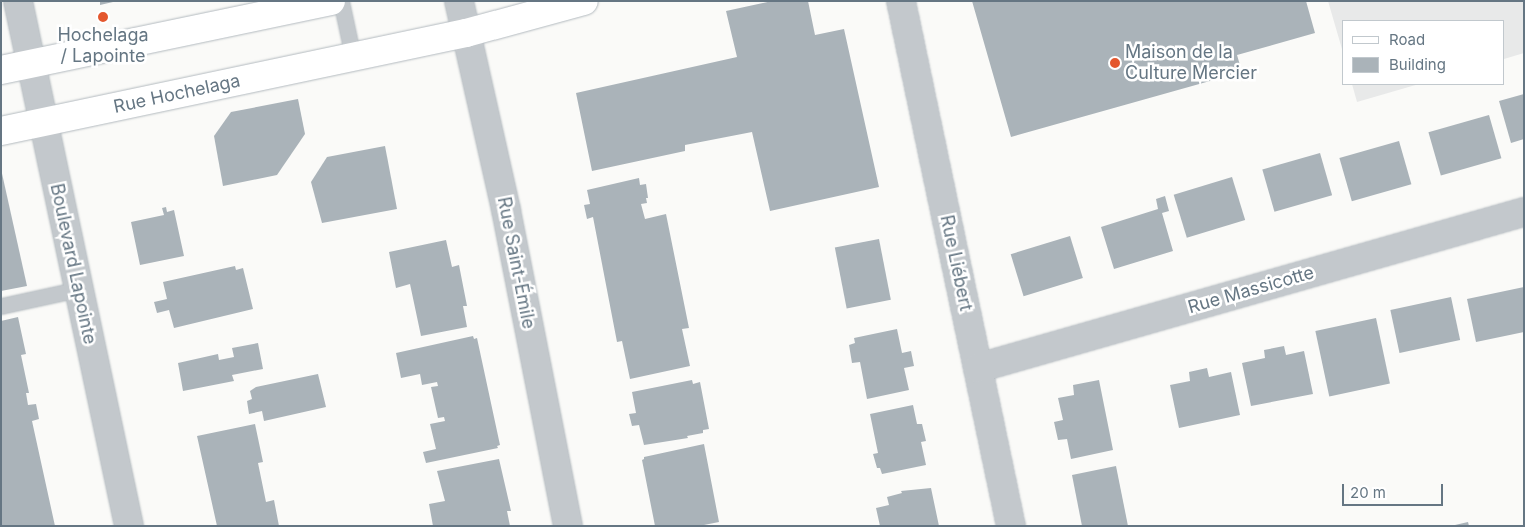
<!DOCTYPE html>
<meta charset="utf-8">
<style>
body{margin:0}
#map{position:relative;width:1525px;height:527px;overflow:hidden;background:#fafaf8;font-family:Inter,sans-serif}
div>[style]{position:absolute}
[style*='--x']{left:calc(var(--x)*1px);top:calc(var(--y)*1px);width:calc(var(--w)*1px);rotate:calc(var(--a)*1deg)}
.built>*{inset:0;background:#e8e9e9}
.building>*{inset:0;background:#aab3b9;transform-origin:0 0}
.roads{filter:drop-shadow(0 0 1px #b3babf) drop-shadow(0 0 1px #b3babf)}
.service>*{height:15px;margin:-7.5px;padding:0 7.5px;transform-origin:7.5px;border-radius:7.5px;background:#c3c8cc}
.minor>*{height:28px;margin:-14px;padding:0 14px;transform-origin:14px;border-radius:14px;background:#c3c8cc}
.secondary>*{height:28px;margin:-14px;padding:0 14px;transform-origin:14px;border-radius:14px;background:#fff}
.dots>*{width:14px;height:14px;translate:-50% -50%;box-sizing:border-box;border:2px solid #fff;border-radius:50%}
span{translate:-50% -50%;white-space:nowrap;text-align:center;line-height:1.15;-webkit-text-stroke:5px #fff;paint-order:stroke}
.poi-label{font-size:18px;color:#657683}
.left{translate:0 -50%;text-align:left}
.street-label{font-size:18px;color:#657683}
.frame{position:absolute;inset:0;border:2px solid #657683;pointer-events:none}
.legend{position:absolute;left:1342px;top:20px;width:162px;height:65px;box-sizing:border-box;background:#fff;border:1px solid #c1c8cd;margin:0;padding:6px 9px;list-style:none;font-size:15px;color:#657683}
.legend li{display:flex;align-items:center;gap:10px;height:25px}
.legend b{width:25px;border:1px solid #c1c8cd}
.scale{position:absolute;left:1342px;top:484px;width:101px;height:22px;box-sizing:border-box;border:2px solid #657683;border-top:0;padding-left:6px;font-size:15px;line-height:18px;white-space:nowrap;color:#657683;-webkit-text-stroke:4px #fff;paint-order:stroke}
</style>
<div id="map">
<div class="built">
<div style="clip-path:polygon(1328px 1px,1524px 1px,1524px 53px,1504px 59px,1504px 21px,1344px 21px,1344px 56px)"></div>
<div style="clip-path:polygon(1352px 84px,1419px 84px,1357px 102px)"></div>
</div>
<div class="building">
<div style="clip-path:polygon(100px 1px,113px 1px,113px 2px,100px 5px)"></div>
<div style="clip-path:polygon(772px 1px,808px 1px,815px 35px,844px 29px,879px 187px,770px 211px,752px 132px,685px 145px,685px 151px,592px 171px,576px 93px,737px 57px,726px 11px)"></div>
<div style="clip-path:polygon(972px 1px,1306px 1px,1315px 33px,1237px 55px,1242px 72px,1011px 137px)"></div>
<div style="clip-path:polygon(1524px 94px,1524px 139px,1511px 143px,1499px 101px)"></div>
<div style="clip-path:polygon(298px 99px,305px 134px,277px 175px,223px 186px,214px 136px,231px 112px)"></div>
<div style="left:1489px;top:115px;width:45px;height:63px;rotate:74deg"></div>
<div style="left:1399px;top:141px;width:45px;height:62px;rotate:74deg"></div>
<div style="clip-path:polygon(385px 146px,397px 209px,322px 223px,311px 182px,327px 157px)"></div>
<div style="left:1320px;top:153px;width:44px;height:60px;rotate:74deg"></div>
<div style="clip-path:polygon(1px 169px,27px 286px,1px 291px)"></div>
<div style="left:1232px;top:177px;width:45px;height:61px;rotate:73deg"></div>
<div style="clip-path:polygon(639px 178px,640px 185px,646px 184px,648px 198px,646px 198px,647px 203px,641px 204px,645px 219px,666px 214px,689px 328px,682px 329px,690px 366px,630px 379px,622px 341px,617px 342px,593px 217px,587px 219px,584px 205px,590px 204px,587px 190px)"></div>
<div style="clip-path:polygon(1165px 196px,1169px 211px,1162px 213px,1173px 251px,1114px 269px,1101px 227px,1158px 209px,1156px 199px)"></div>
<div style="clip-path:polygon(166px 207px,167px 212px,174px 210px,184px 256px,140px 265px,131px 222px,164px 215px,162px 208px)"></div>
<div style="left:1070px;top:236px;width:44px;height:62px;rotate:73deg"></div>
<div style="left:879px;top:239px;width:62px;height:45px;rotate:79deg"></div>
<div style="clip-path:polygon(446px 240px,452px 267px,459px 265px,467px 306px,463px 306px,467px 327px,421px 336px,410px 284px,396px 288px,389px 252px)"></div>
<div style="clip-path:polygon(235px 266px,236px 270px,243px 268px,253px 309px,174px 328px,169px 310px,157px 313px,154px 302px,167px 299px,163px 282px)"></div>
<div style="clip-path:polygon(1524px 287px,1524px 332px,1476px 342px,1467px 299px)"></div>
<div style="left:1451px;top:297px;width:44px;height:62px;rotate:78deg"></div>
<div style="clip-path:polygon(18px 317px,26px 354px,21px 355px,29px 393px,26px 393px,28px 405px,36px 404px,39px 419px,32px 421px,55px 526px,1px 526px,1px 321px)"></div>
<div style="left:1376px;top:318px;width:67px;height:62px;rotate:78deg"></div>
<div style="clip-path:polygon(897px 329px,902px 353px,911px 351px,914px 366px,904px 368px,909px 390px,867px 399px,860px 362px,852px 363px,849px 345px,855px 343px,854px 338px)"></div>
<div style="clip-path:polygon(473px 336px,474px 339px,477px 338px,500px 445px,497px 446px,498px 448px,426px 463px,423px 452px,436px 449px,430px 424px,445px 421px,444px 417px,438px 418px,431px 387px,438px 386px,437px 382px,422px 385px,420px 374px,401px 378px,396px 353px)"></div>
<div style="clip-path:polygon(258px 343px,263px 369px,232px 375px,234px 381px,183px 391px,178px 363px,218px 354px,219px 360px,234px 357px,232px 348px)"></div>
<div style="clip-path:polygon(1284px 346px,1286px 355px,1304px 351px,1313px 394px,1251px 406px,1242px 363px,1265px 358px,1264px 350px)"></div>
<div style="clip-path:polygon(1207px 368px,1209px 377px,1231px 372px,1240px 415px,1179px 428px,1170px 385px,1190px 381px,1189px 372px)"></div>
<div style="clip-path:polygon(318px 374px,326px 407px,264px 421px,262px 411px,249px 414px,247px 401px,252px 399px,250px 391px,256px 387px)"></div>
<div style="clip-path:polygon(692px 380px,693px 384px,700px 382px,709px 429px,703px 430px,703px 433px,687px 436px,688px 438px,644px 445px,639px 425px,632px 426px,629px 414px,636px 413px,632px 392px)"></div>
<div style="clip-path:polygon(1099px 380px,1113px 450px,1071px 459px,1067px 439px,1058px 440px,1054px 422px,1063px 420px,1058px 398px,1074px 395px,1073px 385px)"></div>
<div style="clip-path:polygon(913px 405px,917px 424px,922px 424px,926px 441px,921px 442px,926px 465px,882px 474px,880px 468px,877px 468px,873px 454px,878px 453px,870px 414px)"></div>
<div style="clip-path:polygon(255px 424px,263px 462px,258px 463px,266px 502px,274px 500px,279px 526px,217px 526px,197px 436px)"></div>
<div style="clip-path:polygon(704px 444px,719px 522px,699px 526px,655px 526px,642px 460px,644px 459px,644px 457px)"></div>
<div style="clip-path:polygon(499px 459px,511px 511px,507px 511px,510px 526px,433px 526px,429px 504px,445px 501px,437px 471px)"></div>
<div style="clip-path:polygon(1116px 466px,1128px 526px,1082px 526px,1072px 475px)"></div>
<div style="clip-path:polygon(931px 488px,939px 526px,880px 526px,876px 508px,889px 505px,887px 497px,902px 493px,901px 491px)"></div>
<div style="clip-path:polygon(1468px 522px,1469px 526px,1455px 526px,1455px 525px)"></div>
</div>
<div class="roads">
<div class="service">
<div style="--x:341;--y:1;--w:57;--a:77.9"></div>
<div style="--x:1;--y:306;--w:80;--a:-12.3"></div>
</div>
<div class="minor">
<div style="--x:18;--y:1;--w:537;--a:78.06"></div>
<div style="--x:459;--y:1;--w:214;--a:77.3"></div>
<div style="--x:506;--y:210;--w:322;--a:78.9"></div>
<div style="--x:901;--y:1;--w:536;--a:78.17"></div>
<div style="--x:978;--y:368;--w:568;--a:-15.95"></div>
</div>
<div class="secondary">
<div style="--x:1;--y:70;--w:337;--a:-11.8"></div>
<div style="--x:1;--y:131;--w:475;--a:-11.9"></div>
<div style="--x:466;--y:33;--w:122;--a:-15.2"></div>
</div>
</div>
<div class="dots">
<div style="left:103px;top:17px;background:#e4572e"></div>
<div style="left:1115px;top:63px;background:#e4572e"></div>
</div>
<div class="poi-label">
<span style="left:103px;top:46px">Hochelaga<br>/ Lapointe</span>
<span class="left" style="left:1125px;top:63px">Maison de la<br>Culture Mercier</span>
</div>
<div class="street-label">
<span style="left:177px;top:94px;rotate:-12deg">Rue Hochelaga</span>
<span style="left:516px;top:263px;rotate:79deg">Rue Saint-Émile</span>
<span style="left:956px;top:263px;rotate:78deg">Rue Liébert</span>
<span style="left:73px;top:264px;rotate:78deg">Boulevard Lapointe</span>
<span style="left:1251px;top:290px;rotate:-16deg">Rue Massicotte</span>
</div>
<div class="frame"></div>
<ul class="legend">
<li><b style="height:6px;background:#fff"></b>Road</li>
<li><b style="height:14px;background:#aab3b9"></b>Building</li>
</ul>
<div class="scale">20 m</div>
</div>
